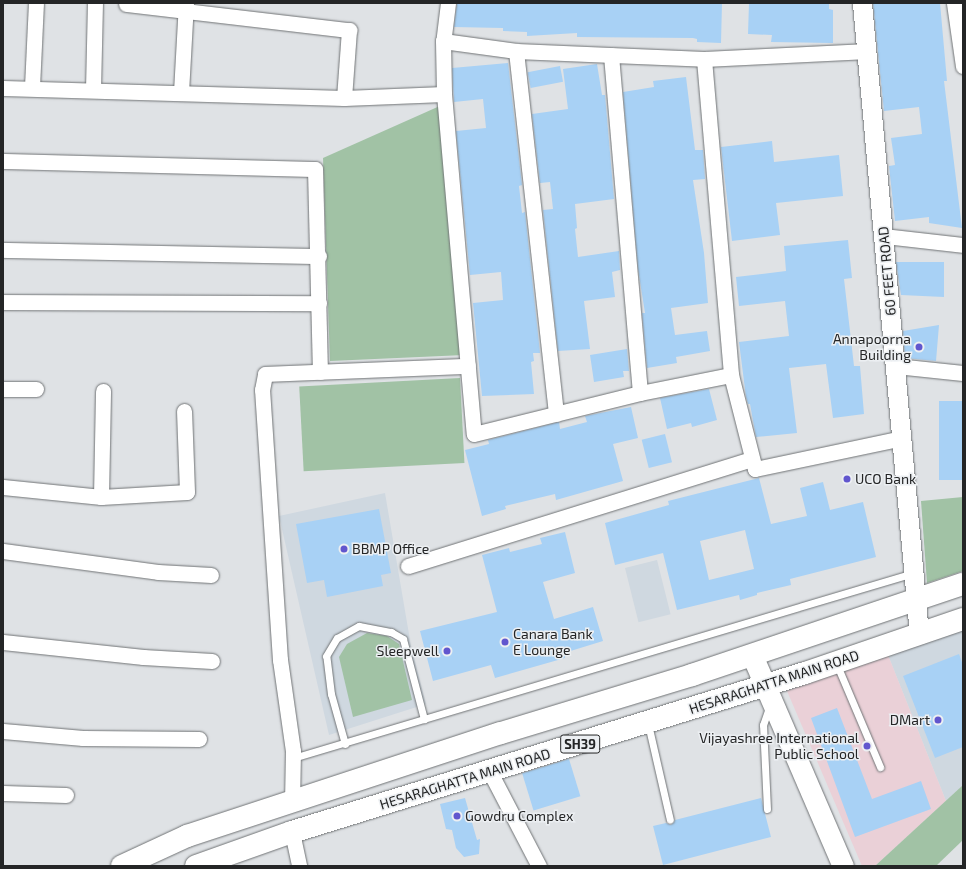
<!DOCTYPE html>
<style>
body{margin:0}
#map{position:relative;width:966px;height:869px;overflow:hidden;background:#dfe2e5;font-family:"Exo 2",sans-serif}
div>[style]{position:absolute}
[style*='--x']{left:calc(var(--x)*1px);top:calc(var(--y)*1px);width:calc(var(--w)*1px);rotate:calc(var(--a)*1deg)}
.built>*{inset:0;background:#cfd8e0;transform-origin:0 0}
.education>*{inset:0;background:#ead0d7}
.green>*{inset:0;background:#a1c2a5;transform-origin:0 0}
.building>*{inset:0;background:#a8d1f5;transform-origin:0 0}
.roads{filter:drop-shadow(0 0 1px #707375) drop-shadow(0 0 1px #707375)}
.service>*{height:7px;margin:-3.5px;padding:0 3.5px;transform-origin:3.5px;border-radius:3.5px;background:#fff}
.minor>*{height:15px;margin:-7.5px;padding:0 7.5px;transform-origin:7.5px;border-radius:7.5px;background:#fff}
.tertiary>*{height:19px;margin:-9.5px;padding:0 9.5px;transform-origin:9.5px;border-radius:9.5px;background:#fff}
.secondary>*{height:21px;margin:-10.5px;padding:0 10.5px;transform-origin:10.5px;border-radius:10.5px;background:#fff}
.primary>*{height:22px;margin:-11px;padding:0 11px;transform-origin:11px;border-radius:11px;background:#fff}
.dots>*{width:11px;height:11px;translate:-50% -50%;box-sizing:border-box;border:2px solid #eceff2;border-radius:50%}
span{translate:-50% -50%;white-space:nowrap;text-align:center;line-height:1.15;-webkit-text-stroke:3px #eceff2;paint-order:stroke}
.shield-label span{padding:1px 3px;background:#eceff2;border:1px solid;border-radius:3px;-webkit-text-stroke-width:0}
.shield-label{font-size:13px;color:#242526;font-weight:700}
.street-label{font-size:14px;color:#242526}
.poi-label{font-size:14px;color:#242526}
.right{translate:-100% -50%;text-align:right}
.left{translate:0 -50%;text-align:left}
.frame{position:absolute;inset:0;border:4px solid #242526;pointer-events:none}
</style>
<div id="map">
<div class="built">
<div style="clip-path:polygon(385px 493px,411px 646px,426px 704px,329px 735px,279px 516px)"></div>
<div style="left:657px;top:560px;width:56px;height:33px;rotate:76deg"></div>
<div style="clip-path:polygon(963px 628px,963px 785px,946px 801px,888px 655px)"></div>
</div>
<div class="education">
<div style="clip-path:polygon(888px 655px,946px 801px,875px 866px,862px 866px,787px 691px)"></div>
</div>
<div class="green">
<div style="clip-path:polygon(442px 105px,464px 355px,330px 361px,323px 158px)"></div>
<div style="left:460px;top:378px;width:85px;height:161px;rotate:87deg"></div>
<div style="clip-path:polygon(963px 497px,963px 571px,927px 583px,921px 501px)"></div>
<div style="clip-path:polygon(367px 633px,387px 636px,399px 644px,412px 700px,353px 717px,339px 657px,347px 644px)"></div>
<div style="clip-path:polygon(963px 785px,963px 840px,936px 866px,875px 866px)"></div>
</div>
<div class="building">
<div style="clip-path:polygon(457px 3px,722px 3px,721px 43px,697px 42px,697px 39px,693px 38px,577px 37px,577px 33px,527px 36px,527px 32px,503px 31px,503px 28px,454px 27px)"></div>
<div style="clip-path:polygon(749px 3px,829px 3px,829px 9px,833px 10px,833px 43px,771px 42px,772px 35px,748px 34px)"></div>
<div style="clip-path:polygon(873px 3px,940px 3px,947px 81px,944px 81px,962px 228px,929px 223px,929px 217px,895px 221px,889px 166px,895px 165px,891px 138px,922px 134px,919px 107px,884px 111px)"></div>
<div style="clip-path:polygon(508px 63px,522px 185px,519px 186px,522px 213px,525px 212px,540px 353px,533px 353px,534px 361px,531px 362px,534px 394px,482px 396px,473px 303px,503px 300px,501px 272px,470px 275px,456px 131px,486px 128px,483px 99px,454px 102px,452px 68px)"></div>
<div style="clip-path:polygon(597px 64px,602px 95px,605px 95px,614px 199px,575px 204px,577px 228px,575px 229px,578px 257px,619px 251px,620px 270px,612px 272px,615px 297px,584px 301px,590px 349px,558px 351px,543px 210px,553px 209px,550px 182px,540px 183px,532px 114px,568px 109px,563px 69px)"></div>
<div style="left:560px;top:66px;width:16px;height:33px;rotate:79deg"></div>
<div style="clip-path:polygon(686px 77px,695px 150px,703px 150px,705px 179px,693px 180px,704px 253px,708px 303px,671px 308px,675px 335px,707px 331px,710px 351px,676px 357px,677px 363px,647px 368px,642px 313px,645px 313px,638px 269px,623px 92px,654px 87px,653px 81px)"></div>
<div style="clip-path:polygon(772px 141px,774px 162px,839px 155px,843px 196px,776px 203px,780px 235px,732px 241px,721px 147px)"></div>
<div style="clip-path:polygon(848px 240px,852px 278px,844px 279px,854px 366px,860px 366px,864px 414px,833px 418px,826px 364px,789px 368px,797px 433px,756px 437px,750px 404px,748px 404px,746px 397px,739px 342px,789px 336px,785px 301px,739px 306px,736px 277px,786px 271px,784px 246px)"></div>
<div style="clip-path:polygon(896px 262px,944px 262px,944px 297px,901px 295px)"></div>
<div style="clip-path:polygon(939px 325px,936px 361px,905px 358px,903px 331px)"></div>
<div style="clip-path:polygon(627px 349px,629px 371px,623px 371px,624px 377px,594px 382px,590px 355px)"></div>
<div style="clip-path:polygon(709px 389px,717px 420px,692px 427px,691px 423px,667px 429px,660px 398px)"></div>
<div style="left:963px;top:401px;width:79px;height:24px;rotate:90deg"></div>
<div style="clip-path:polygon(631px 407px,638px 438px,613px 444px,623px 481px,556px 500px,555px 494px,505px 506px,506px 509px,482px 516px,465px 450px,489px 444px,488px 440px,559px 422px,560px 429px,587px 422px,585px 416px)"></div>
<div style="left:665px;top:434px;width:29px;height:24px;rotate:76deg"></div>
<div style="clip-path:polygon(evenodd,759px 478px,771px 524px,807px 516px,800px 488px,823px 482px,830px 510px,863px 502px,876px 557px,790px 579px,791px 585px,757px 593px,757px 595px,740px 600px,739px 595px,677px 610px,663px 553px,615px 565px,605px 523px,669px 505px,668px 501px,759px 478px,745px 530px,754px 569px,709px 580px,700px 541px,745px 530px)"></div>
<div style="clip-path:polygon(379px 509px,391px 573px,381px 575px,383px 586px,327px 597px,324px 580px,307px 583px,296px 524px)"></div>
<div style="clip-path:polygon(565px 532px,575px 573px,543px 582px,554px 619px,593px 607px,603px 641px,564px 653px,565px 658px,495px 678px,491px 665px,433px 681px,420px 631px,497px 612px,482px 555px,509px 548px,510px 552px,542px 544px,540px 538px)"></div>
<div style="clip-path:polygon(959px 654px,963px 665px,963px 747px,935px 758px,903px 676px)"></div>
<div style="clip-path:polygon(837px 708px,872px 799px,921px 781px,931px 809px,855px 837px,811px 718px)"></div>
<div style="left:569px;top:759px;width:39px;height:49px;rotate:73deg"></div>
<div style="clip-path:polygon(465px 798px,477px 840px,480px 839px,479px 854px,464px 857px,456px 848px,452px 830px,446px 829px,440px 804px)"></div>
<div style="clip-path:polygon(761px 798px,771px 837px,663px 865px,653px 826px,666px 823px,671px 825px,675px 820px)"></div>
</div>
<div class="roads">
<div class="service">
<div style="--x:837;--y:665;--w:111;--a:67.1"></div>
<div style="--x:648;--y:724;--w:98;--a:77.1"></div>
<div style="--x:345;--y:744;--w:52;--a:-105.6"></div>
<div style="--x:331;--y:694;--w:38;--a:-97"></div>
<div style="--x:326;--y:656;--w:21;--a:-59"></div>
<div style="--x:337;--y:638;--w:25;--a:-29"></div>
<div style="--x:359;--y:626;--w:33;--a:11"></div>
<div style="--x:391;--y:632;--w:14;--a:30"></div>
<div style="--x:403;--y:639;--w:83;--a:75.3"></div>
<div style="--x:293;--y:758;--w:647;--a:-16.61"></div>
<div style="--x:767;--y:809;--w:84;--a:-92.7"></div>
<div style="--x:763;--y:725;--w:21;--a:-71"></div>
</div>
<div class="minor">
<div style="--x:448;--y:3;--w:38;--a:97"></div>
<div style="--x:443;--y:41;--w:53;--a:88.9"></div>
<div style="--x:444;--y:94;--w:341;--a:85"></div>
<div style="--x:474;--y:434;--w:171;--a:-13.9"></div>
<div style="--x:640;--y:393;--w:93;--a:-11.2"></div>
<div style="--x:954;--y:3;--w:64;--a:81.9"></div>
<div style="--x:126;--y:4;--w:225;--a:6.7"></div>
<div style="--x:349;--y:30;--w:68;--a:94.2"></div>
<div style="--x:443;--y:41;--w:74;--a:7.8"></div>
<div style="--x:516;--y:51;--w:188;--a:2.4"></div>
<div style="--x:704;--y:59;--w:164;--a:-2.8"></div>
<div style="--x:516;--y:51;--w:365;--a:83.7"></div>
<div style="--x:611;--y:55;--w:339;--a:85.1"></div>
<div style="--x:704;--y:59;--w:317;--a:85.1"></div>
<div style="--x:731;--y:375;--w:97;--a:75.7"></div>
<div style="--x:755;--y:469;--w:150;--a:-11.9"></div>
<div style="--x:32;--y:87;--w:84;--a:-87.3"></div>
<div style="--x:3;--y:88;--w:341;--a:1.7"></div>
<div style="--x:344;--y:98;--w:100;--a:-2.3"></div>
<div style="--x:93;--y:90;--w:87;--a:-88.7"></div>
<div style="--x:181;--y:92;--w:89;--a:-86.8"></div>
<div style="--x:3;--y:161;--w:312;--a:1.5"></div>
<div style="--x:315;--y:169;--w:203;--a:88.6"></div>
<div style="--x:884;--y:236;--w:80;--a:6.5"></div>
<div style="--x:3;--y:250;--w:316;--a:1.1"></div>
<div style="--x:3;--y:302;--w:316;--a:0.2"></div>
<div style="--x:896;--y:366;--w:67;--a:6"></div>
<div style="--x:3;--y:389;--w:33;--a:0"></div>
<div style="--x:3;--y:487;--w:99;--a:5.8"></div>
<div style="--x:101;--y:497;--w:106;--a:-88.9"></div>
<div style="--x:101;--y:497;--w:86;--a:-3.3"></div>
<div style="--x:187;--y:492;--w:81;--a:-92.1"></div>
<div style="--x:3;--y:551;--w:156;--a:7.7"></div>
<div style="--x:158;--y:572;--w:53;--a:3.2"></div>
<div style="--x:408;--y:566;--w:360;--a:-17.3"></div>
<div style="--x:3;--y:642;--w:141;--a:6.1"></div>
<div style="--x:143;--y:657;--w:69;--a:3.3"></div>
<div style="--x:3;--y:731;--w:80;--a:5"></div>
<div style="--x:83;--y:738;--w:116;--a:0.5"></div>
<div style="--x:490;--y:772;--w:106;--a:62.5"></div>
<div style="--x:3;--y:793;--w:63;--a:1.8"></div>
<div style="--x:292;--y:803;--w:52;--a:-88.9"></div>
<div style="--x:293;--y:751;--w:92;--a:-98.1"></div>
<div style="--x:280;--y:660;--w:271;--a:-93.8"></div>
<div style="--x:262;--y:390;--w:16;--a:-79"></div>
<div style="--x:265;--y:374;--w:203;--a:-2.3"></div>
<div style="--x:292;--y:832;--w:35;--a:78"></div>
</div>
<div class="tertiary">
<div style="--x:862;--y:3;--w:634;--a:84.84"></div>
</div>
<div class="secondary">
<div style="--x:752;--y:655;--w:230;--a:66.7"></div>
</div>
<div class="primary">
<div style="--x:122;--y:866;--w:72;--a:-24.8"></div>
<div style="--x:187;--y:836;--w:330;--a:-18.2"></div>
<div style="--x:501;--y:733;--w:200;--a:-16.9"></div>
<div style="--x:692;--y:675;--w:286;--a:-18.6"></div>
<div style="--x:196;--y:866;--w:102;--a:-19.5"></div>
<div style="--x:292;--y:832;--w:537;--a:-17.22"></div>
<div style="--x:805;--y:673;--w:167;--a:-18.9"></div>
</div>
</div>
<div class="dots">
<div style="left:919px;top:347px;background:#6156ce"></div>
<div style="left:847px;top:479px;background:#6156ce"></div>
<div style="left:344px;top:549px;background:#6156ce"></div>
<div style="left:505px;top:642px;background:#6156ce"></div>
<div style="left:447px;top:651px;background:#6156ce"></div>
<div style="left:938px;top:720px;background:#6156ce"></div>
<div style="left:867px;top:746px;background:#6156ce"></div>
<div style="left:457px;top:816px;background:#6156ce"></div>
</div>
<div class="shield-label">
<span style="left:580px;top:744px">SH39</span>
</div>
<div class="street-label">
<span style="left:887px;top:271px;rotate:-95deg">60 FEET ROAD</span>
<span style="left:774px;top:682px;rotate:-18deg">HESARAGHATTA MAIN ROAD</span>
<span style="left:465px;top:779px;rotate:-17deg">HESARAGHATTA MAIN ROAD</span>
</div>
<div class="poi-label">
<span class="right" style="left:911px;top:347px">Annapoorna<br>Building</span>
<span class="left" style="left:855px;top:479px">UCO Bank</span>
<span class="left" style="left:352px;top:549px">BBMP Office</span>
<span class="left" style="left:513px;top:642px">Canara Bank<br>E Lounge</span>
<span class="right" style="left:439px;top:651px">Sleepwell</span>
<span class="right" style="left:930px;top:720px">DMart</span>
<span class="right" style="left:859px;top:746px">Vijayashree International<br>Public School</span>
<span class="left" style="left:465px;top:816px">Gowdru Complex</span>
</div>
<div class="frame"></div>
</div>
